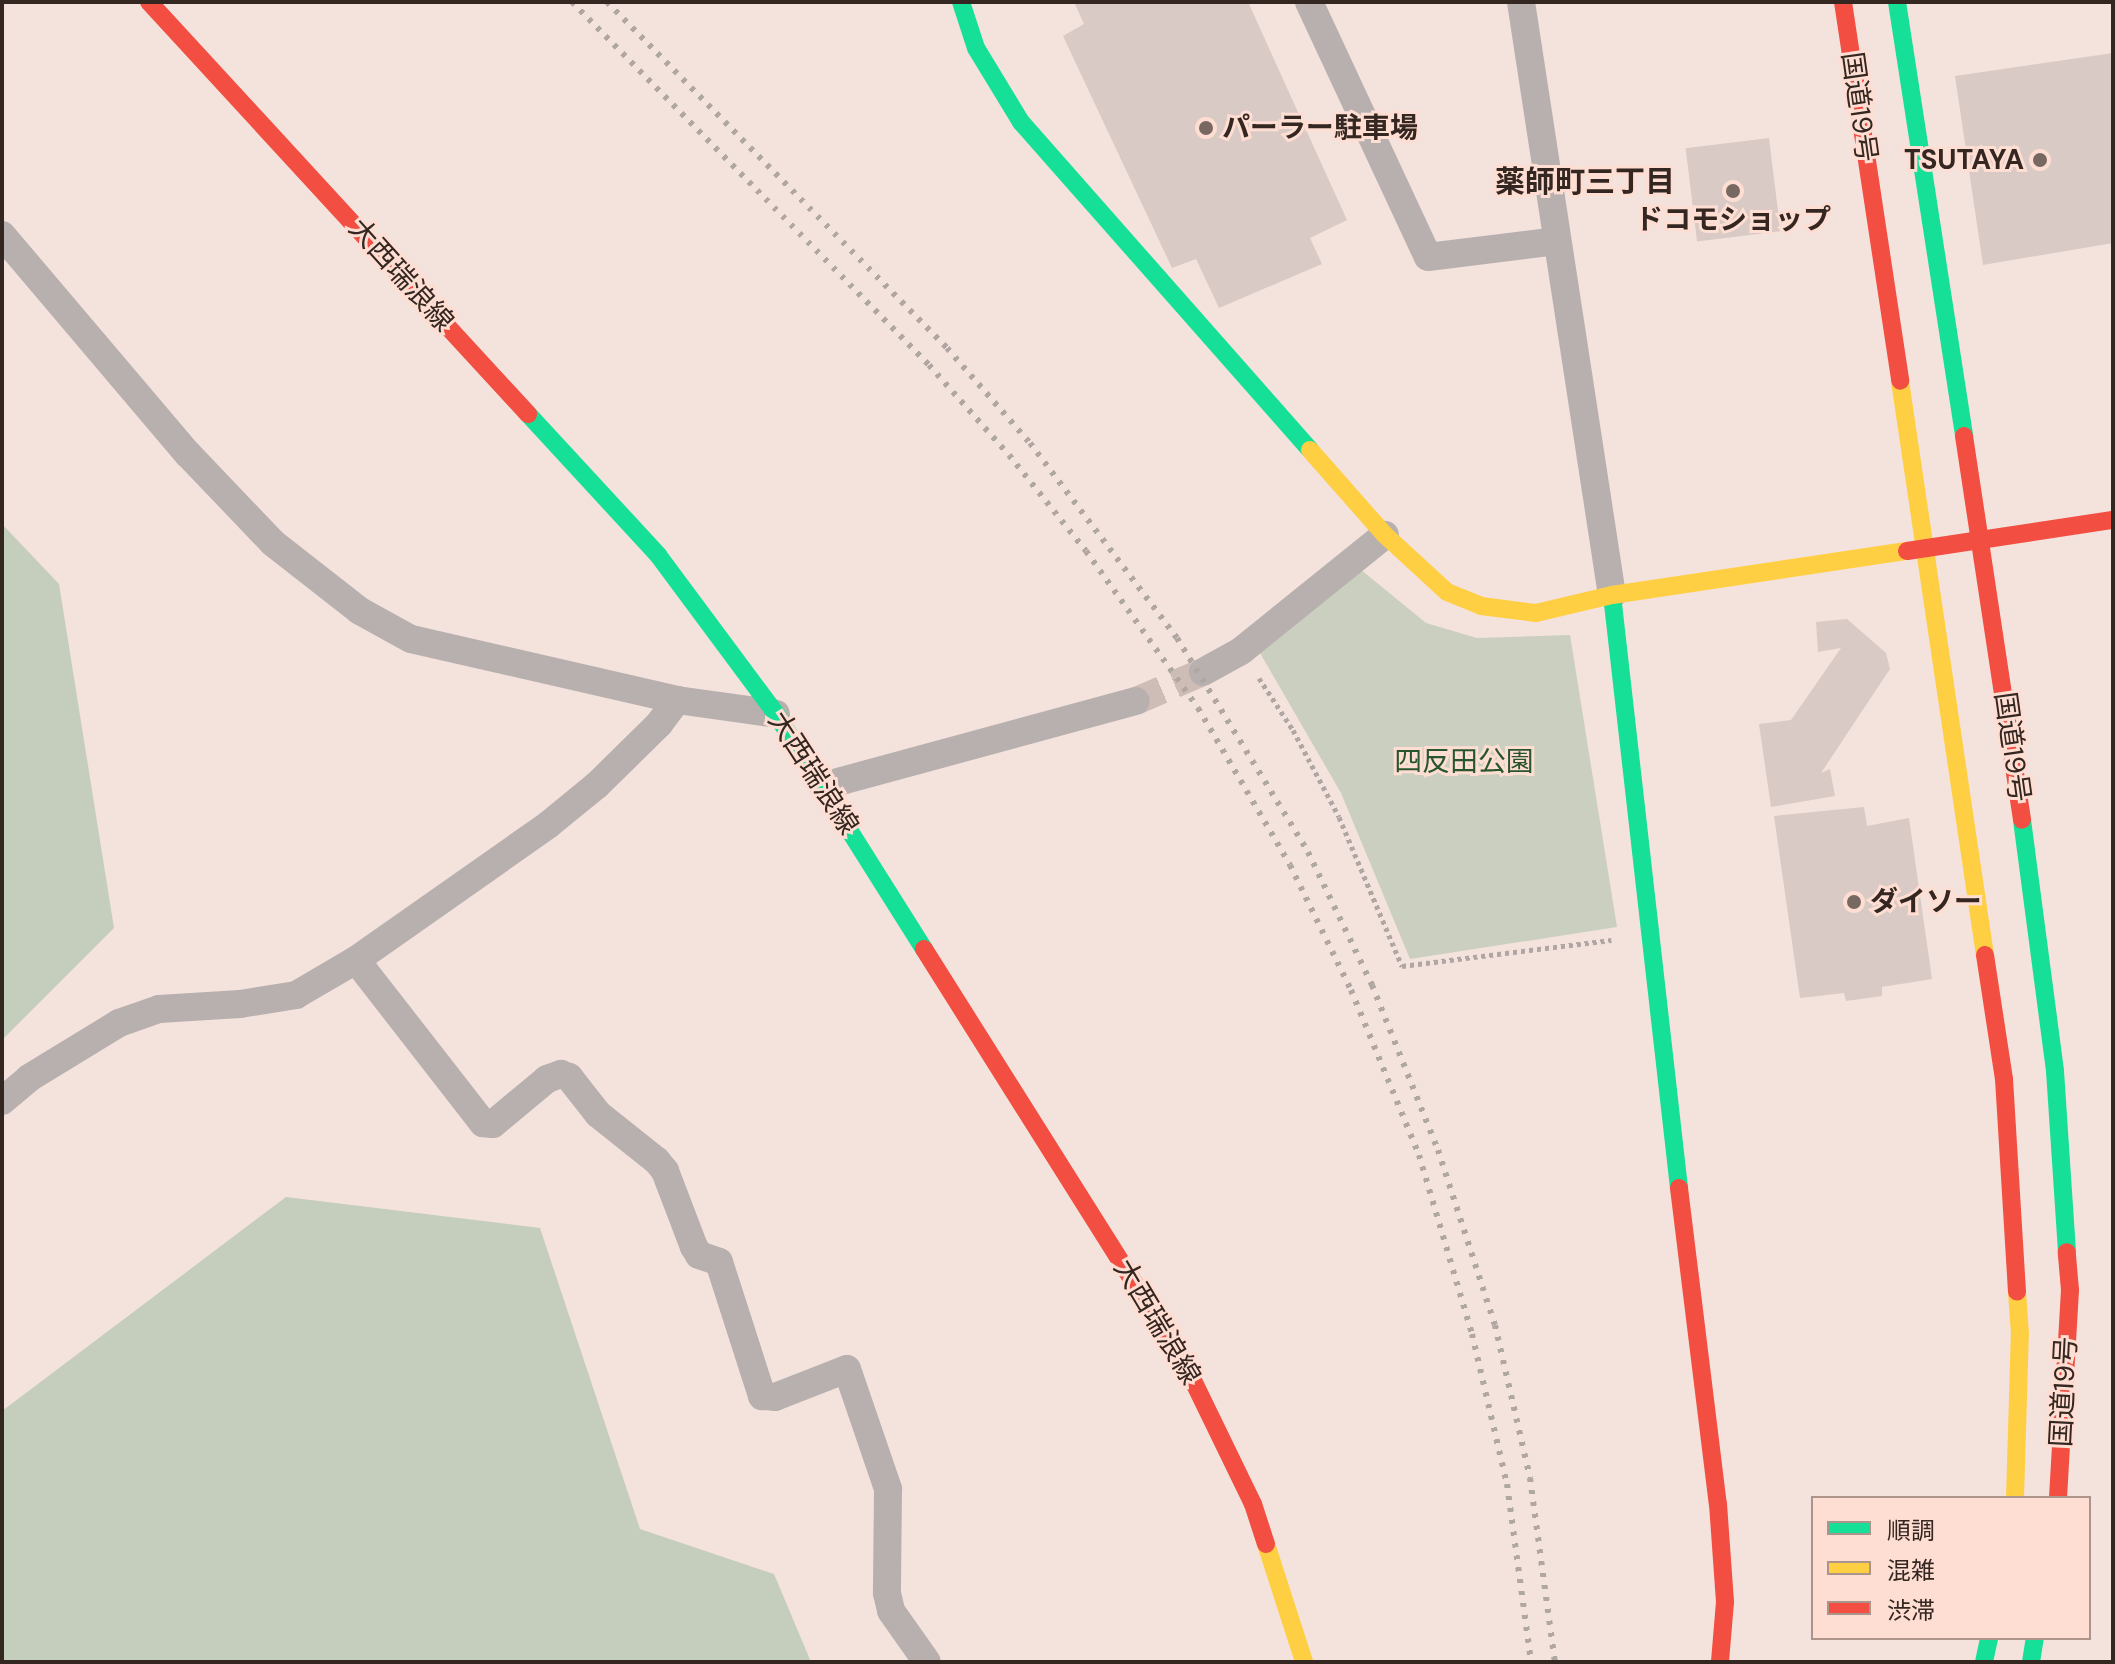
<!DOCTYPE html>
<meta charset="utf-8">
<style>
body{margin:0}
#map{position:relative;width:2115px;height:1664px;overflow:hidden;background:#f4e2dc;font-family:"DM Sans","Noto Sans JP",sans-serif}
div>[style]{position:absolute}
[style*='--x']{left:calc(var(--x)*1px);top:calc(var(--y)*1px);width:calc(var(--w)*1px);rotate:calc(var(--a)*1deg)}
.green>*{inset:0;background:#cacfc0}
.forest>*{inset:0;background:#c5cebc}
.building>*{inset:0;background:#d9cac5;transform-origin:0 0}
.street-tunnel>*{height:28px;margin-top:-14px;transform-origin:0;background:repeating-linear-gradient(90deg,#cebcb6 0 28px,transparent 0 42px)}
.path>*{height:5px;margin-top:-2.5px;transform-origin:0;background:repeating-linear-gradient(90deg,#b0a7a5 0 4px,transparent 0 8px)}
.street>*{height:28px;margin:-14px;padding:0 14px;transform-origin:14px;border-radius:14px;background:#b8b0af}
.fast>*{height:18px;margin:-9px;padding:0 9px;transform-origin:9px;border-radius:9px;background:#16e098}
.slow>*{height:18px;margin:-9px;padding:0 9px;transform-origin:9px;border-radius:9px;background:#ffcf43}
.jam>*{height:18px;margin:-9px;padding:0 9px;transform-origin:9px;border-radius:9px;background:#f24e42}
.rail>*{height:6px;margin-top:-3px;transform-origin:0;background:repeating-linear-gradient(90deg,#b0a6a2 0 4px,transparent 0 12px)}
.dots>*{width:22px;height:22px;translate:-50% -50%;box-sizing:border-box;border:4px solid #feded2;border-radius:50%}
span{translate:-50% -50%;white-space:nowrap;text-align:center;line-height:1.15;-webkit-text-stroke:6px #feded2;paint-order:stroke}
.street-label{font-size:28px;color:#342620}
.poi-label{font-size:28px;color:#342620;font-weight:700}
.left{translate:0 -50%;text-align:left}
.right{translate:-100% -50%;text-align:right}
.park-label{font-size:28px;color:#26552e}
.neighbourhood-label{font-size:30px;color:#342620;font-weight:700}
.frame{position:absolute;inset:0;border:4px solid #342620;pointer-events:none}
.legend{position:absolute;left:1811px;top:1496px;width:280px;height:144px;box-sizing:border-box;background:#feded2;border:2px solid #ad948b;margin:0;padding:10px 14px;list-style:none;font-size:24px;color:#342620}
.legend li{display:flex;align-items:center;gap:16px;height:40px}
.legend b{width:40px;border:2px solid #ad948b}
</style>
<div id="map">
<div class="green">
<div style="clip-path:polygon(1360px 569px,1426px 623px,1477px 638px,1570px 635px,1617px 927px,1410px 959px,1341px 793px,1260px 653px)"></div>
</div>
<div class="forest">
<div style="clip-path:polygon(2px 524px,59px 584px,114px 928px,2px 1040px)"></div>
<div style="clip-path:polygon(286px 1197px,540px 1228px,640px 1529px,774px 1574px,811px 1662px,2px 1662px,2px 1411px)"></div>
</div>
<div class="building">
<div style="clip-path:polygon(1074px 2px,1248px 2px,1347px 220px,1310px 238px,1322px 264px,1219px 308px,1196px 259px,1172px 268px,1063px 36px,1084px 24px)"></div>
<div style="clip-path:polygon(2113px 53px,2113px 243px,1983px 265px,1955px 76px)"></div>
<div style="left:1769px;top:138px;width:94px;height:84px;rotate:83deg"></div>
<div style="clip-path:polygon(1847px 619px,1886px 653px,1890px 669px,1821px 773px,1830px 769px,1835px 796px,1771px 807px,1759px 724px,1791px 720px,1841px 648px,1818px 652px,1816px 622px)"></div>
<div style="clip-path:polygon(1864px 807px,1867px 826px,1909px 818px,1932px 979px,1882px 987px,1882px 996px,1846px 1001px,1844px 993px,1800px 998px,1774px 816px)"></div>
</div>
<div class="street-tunnel">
<div style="--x:1136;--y:701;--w:73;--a:-23.4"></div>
</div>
<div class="path">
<div style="--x:1259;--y:678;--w:62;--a:56.8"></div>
<div style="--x:1293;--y:730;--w:98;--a:62.1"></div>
<div style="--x:1339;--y:817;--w:162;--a:67.1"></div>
<div style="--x:1402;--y:966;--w:211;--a:-7.1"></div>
</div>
<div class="street">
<div style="--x:1309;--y:2;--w:281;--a:65"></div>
<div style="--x:1428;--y:257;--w:129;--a:-7.1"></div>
<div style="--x:1521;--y:2;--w:600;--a:81.28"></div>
<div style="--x:2;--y:235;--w:287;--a:49.7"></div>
<div style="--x:188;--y:454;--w:123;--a:46.3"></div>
<div style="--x:273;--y:543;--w:110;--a:38"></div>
<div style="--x:360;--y:611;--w:58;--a:28.8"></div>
<div style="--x:411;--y:639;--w:273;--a:12.9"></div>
<div style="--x:1203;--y:672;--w:43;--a:-28.9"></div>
<div style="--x:1241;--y:651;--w:185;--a:-38.9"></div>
<div style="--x:823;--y:786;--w:324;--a:-15.2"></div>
<div style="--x:356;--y:960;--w:207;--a:52.1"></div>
<div style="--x:483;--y:1123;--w:10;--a:6"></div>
<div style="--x:493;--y:1124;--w:70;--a:-39.8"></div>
<div style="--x:547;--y:1079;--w:15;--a:-20"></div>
<div style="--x:561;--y:1074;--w:9;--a:21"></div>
<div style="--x:569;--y:1077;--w:47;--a:51.9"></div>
<div style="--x:598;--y:1114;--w:75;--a:38.5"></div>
<div style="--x:657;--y:1161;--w:13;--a:51"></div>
<div style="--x:665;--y:1171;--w:81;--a:69.1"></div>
<div style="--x:694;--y:1247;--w:9;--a:58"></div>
<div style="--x:699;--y:1255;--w:21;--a:19"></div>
<div style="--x:719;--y:1262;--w:141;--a:72.2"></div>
<div style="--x:762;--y:1396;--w:13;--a:4"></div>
<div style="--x:775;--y:1397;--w:77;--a:-21.3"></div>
<div style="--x:847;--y:1369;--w:127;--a:71.1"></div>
<div style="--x:888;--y:1489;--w:104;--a:90.6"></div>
<div style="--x:887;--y:1593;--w:18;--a:77"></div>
<div style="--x:891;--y:1611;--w:62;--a:54.8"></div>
<div style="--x:2;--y:1101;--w:35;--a:-40"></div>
<div style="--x:29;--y:1078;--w:105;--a:-31.4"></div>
<div style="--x:119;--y:1023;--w:42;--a:-19.3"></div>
<div style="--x:159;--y:1009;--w:81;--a:-3.5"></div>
<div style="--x:240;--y:1004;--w:57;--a:-9.1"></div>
<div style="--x:296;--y:995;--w:69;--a:-30.3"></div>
<div style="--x:356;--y:960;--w:235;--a:-35.1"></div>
<div style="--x:548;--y:825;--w:63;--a:-39.2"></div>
<div style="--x:597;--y:785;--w:87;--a:-44.5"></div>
<div style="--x:659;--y:724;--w:30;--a:-53"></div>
<div style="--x:677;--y:700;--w:100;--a:8"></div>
</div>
<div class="fast">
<div style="--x:961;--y:2;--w:48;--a:71.9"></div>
<div style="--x:976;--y:48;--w:87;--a:58.7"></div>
<div style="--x:1021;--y:122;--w:437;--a:48.6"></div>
<div style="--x:1897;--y:2;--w:439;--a:81.2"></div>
<div style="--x:528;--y:414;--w:192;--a:47.3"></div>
<div style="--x:658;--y:555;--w:198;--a:53.4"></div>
<div style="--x:776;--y:714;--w:278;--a:57.8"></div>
<div style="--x:1612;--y:595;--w:597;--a:83.55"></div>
<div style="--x:2022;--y:820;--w:253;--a:82.5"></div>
<div style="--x:2055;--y:1071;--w:181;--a:86.2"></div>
<div style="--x:1984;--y:1662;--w:25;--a:-78"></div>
<div style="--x:2031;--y:1662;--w:24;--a:-81"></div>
</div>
<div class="slow">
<div style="--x:1900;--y:381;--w:580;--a:81.58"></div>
<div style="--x:1310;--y:450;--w:113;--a:48.6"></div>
<div style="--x:1385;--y:535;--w:84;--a:42.6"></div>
<div style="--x:1447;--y:592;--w:37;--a:22"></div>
<div style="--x:1481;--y:606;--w:55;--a:7.3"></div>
<div style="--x:1536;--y:613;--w:78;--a:-13.3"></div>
<div style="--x:1612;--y:595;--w:298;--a:-8.5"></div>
<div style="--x:2015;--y:1498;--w:164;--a:-88.3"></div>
<div style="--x:2020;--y:1334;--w:42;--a:-94.1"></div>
<div style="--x:1266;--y:1544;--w:124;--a:72.1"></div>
</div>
<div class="jam">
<div style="--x:149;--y:2;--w:560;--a:47.39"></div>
<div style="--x:1843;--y:2;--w:383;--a:81.4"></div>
<div style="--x:1964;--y:436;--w:388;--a:81.4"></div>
<div style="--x:1907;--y:551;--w:208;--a:-8.6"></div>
<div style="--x:924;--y:949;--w:490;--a:57.8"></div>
<div style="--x:1185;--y:1364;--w:156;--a:64.1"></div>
<div style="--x:1253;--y:1504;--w:42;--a:72"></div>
<div style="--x:1985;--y:955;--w:125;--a:81.3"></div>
<div style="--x:2004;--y:1079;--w:213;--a:86.5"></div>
<div style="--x:1679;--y:1188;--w:318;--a:83"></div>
<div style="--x:1718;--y:1504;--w:98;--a:85.9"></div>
<div style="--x:1725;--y:1602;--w:60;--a:94.8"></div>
<div style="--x:2058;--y:1498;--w:208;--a:-86.7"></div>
<div style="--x:2070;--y:1290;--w:38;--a:-95"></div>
</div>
<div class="rail">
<div style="--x:572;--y:2;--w:509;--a:45.48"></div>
<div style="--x:929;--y:365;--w:120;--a:48.4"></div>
<div style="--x:1009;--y:455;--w:123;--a:51.3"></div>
<div style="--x:1086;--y:551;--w:193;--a:54.5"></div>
<div style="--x:1198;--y:708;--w:182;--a:59.6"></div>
<div style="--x:1290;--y:865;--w:139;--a:64"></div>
<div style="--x:1351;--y:990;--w:178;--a:67.6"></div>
<div style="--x:1419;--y:1155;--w:187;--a:73.5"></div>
<div style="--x:1472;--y:1334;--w:154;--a:76.9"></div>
<div style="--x:1507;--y:1484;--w:180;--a:82.3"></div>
<div style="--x:607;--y:2;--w:485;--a:45.5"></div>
<div style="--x:947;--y:348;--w:126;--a:48.9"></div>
<div style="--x:1030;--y:443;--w:244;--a:53"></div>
<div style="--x:1177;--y:638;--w:251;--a:58.5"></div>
<div style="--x:1308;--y:852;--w:148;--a:64.3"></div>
<div style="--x:1372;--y:985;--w:178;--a:68.2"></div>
<div style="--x:1438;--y:1150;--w:184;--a:72"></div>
<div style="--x:1495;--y:1325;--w:157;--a:77.1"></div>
<div style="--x:1530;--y:1478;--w:186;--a:82.3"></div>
</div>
<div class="dots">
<div style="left:1206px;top:128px;background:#776862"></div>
<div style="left:2040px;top:160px;background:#776862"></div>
<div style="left:1733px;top:191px;background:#776862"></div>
<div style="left:1854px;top:902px;background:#776862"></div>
</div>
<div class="street-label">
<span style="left:1859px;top:107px;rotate:82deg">国道19号</span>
<span style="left:401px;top:275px;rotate:48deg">大西瑞浪線</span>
<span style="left:2012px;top:747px;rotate:82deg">国道19号</span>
<span style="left:813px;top:773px;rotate:57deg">大西瑞浪線</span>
<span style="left:1157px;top:1322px;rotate:59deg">大西瑞浪線</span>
<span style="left:2064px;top:1392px;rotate:-87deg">国道19号</span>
</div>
<div class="poi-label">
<span class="left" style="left:1222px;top:128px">パーラー駐車場</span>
<span class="right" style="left:2024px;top:160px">TSUTAYA</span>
<span style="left:1733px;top:220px">ドコモショップ</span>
<span class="left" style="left:1870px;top:902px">ダイソー</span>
</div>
<div class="park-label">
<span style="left:1464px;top:762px">四反田公園</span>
</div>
<div class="neighbourhood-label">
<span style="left:1585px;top:182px">薬師町三丁目</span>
</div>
<div class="frame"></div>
<ul class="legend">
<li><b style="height:10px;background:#16e098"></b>順調</li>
<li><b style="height:10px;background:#ffcf43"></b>混雑</li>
<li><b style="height:10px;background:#f24e42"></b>渋滞</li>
</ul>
</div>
